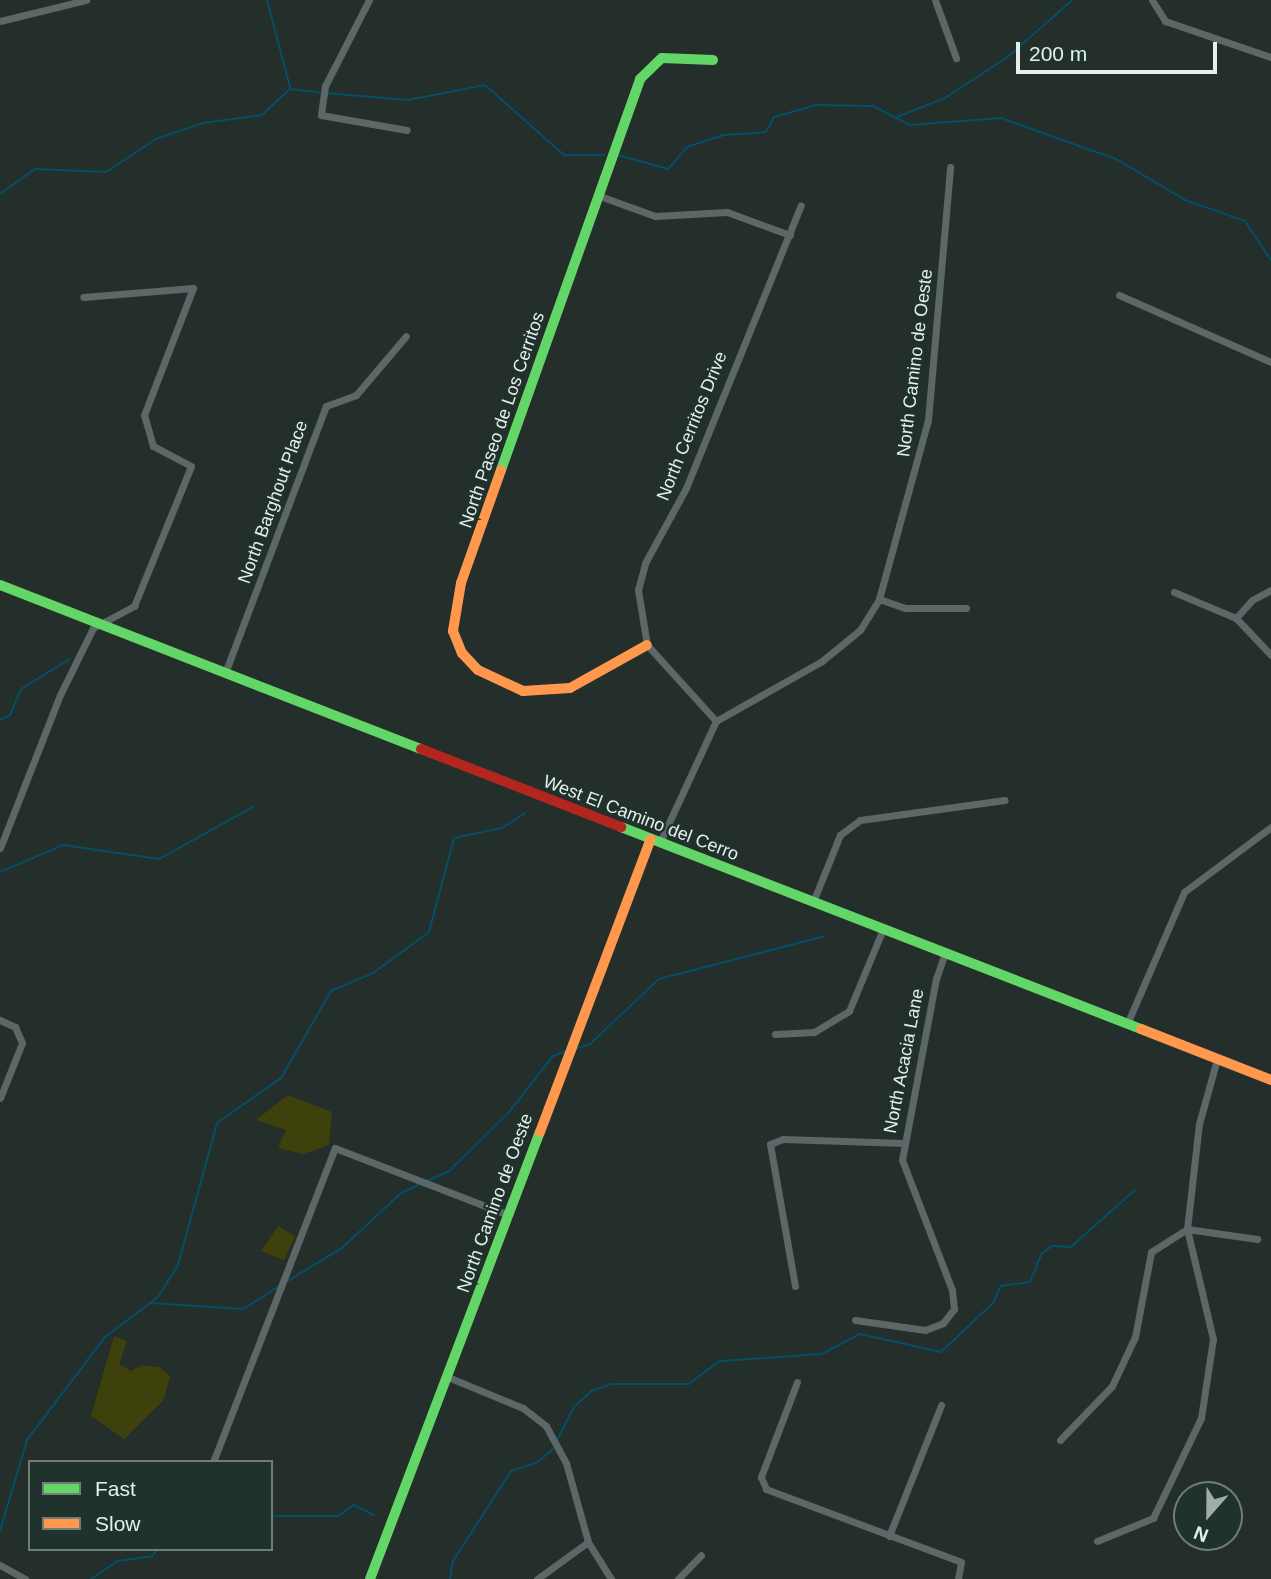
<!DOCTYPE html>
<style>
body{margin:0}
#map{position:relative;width:1271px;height:1579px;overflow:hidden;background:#242e2b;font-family:Helvetica,sans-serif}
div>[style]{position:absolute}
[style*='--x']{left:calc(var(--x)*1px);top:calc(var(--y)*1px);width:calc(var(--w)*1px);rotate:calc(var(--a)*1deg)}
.green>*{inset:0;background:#3f410c}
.stream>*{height:2px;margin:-1px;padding:0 1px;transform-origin:1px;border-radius:1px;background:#034f68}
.street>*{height:7px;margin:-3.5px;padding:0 3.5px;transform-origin:3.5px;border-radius:3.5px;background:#5c6767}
.fast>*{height:10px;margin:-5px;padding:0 5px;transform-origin:5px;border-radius:5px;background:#63d668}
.slow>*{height:10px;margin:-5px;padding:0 5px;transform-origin:5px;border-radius:5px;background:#ff974d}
.jam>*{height:10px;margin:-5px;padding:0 5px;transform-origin:5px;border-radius:5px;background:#b3261e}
span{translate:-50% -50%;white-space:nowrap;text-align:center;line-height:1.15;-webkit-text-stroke:5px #20322c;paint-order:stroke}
.street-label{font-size:18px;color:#e5f0ec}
.legend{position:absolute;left:28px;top:1460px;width:245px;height:91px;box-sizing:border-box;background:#20322c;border:2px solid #6f7e79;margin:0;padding:9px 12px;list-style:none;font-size:21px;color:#e5f0ec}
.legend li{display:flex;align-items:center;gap:14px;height:35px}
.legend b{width:35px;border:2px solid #6f7e79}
.north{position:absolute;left:1173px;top:1481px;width:70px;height:70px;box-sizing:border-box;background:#20322c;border:2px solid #6f7e79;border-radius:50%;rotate:201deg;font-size:19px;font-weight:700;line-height:28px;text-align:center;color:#e5f0ec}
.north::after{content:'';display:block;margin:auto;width:24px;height:32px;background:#a1aca8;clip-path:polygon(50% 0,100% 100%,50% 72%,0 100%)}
.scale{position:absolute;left:1016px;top:42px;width:201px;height:32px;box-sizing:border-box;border:4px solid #e5f0ec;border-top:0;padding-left:9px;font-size:21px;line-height:24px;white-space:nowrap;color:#e5f0ec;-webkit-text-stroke:5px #20322c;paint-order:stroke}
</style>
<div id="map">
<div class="green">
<div style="clip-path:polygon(288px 1095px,332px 1112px,329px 1145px,303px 1154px,278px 1148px,286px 1130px,256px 1120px)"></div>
<div style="clip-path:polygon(278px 1226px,295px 1236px,284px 1260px,261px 1251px)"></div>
<div style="clip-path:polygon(114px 1336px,127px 1341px,119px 1364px,131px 1371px,142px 1365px,159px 1367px,170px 1376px,164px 1400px,124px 1439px,91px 1416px)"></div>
</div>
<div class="stream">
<div style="--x:267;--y:0;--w:90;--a:75.2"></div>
<div style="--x:326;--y:93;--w:82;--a:4.9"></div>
<div style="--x:408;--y:100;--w:78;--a:-11"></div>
<div style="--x:485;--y:85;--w:106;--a:41.5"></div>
<div style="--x:564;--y:155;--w:40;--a:0"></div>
<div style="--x:897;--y:117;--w:52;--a:-21.6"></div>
<div style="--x:945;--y:98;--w:77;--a:-33.3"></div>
<div style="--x:1009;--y:56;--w:84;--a:-41.6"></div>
<div style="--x:618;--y:155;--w:52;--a:15.6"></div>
<div style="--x:668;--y:169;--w:29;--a:-49"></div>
<div style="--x:687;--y:147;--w:39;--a:-18"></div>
<div style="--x:724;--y:135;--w:42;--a:-4.1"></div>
<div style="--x:766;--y:132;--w:17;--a:-62"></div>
<div style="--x:774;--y:117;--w:44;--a:-15.9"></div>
<div style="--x:816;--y:105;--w:57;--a:1"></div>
<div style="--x:873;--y:106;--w:42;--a:27.2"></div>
<div style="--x:910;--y:125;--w:91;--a:-4.4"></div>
<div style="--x:1001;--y:118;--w:124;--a:19.7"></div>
<div style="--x:1118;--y:160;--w:78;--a:30.8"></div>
<div style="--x:1185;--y:200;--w:64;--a:19.3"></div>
<div style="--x:1245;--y:221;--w:47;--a:56.3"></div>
<div style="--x:0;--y:194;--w:43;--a:-35.5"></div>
<div style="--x:35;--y:169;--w:71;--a:2.4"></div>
<div style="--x:106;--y:172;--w:60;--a:-33.4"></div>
<div style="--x:156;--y:139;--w:50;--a:-18.8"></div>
<div style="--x:203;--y:123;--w:60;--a:-7.7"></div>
<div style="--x:262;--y:115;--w:38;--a:-43"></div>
<div style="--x:290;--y:89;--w:31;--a:7"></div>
<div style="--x:0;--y:720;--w:11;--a:-27"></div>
<div style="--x:10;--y:715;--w:28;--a:-67"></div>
<div style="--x:21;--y:689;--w:57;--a:-31.5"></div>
<div style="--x:0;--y:872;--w:69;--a:-23.2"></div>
<div style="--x:63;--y:845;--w:97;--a:8.3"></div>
<div style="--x:159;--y:859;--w:107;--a:-29"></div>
<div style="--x:575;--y:1049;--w:16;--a:-18"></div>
<div style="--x:590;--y:1044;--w:95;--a:-43.3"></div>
<div style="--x:659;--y:979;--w:171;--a:-14.5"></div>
<div style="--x:427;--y:1181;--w:24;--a:-24"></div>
<div style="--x:449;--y:1171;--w:84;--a:-44.5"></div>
<div style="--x:509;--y:1112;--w:71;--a:-51.8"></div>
<div style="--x:553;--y:1056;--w:14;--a:-21"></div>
<div style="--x:286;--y:1282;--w:66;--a:-31.3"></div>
<div style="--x:342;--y:1248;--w:81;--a:-43"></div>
<div style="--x:401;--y:1193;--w:19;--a:-25"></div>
<div style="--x:150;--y:1303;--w:93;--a:3.7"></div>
<div style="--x:243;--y:1309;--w:41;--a:-32.2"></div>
<div style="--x:557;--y:1440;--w:36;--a:-63"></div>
<div style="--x:573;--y:1408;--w:25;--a:-43"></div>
<div style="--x:591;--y:1391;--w:21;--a:-19"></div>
<div style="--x:611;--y:1384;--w:78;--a:0"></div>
<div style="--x:689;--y:1384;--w:39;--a:-37"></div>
<div style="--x:720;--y:1361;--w:102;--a:-3.9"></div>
<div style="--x:822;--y:1354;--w:43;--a:-27.8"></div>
<div style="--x:860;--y:1334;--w:83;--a:12.5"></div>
<div style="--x:941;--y:1352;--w:71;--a:-43.3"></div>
<div style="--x:993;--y:1303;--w:19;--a:-65"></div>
<div style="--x:1001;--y:1286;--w:29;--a:-8"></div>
<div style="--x:1030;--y:1282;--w:31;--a:-68"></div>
<div style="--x:1042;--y:1253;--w:12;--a:-35"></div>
<div style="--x:1052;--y:1246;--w:19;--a:3"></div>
<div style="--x:1071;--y:1247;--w:86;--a:-41.7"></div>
<div style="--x:271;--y:1516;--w:67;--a:0"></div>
<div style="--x:338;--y:1516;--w:19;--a:-35"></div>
<div style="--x:354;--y:1505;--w:22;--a:27"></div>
<div style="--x:0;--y:1531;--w:95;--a:-73.5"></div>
<div style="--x:27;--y:1440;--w:129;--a:-52.9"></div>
<div style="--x:105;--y:1337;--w:66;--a:-37"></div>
<div style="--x:158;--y:1297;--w:38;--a:-58"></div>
<div style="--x:178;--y:1265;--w:147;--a:-74.6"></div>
<div style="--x:217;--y:1123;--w:78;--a:-35.1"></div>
<div style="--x:281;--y:1078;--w:100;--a:-60.1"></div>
<div style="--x:331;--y:991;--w:46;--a:-23.2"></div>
<div style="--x:373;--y:973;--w:69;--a:-36.2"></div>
<div style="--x:429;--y:932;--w:97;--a:-75.1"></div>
<div style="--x:454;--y:838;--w:49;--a:-11.8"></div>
<div style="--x:502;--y:828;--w:27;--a:-33"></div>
<div style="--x:91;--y:1579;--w:32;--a:-34"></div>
<div style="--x:118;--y:1561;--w:34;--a:-8"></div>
<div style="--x:152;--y:1556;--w:9;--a:-49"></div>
<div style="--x:450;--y:1579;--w:18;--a:-81"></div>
<div style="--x:453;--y:1561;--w:107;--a:-57.2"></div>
<div style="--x:511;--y:1471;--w:28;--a:-18"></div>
<div style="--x:538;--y:1462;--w:21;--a:-41"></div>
</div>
<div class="street">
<div style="--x:369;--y:0;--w:97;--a:117.1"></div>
<div style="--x:325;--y:86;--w:29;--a:98"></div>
<div style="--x:321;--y:115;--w:87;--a:9.9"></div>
<div style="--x:935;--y:0;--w:62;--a:70.1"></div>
<div style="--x:1152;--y:0;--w:25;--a:58"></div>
<div style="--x:1165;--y:21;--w:112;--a:18.8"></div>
<div style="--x:0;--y:21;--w:89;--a:-13.7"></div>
<div style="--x:597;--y:195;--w:62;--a:19.9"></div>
<div style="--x:655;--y:216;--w:72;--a:-3.2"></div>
<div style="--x:727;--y:212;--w:67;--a:20.1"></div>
<div style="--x:1119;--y:295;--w:166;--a:23.8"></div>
<div style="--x:1174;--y:592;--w:67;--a:22.8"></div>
<div style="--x:1236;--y:618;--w:51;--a:46.6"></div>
<div style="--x:879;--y:599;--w:28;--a:19"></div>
<div style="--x:905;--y:608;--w:61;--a:0"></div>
<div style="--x:1236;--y:618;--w:24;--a:-48"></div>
<div style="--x:1252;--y:600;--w:21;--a:-28"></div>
<div style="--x:225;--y:673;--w:285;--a:-69.3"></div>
<div style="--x:326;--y:406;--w:32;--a:-20"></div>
<div style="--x:356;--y:395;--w:77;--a:-49.7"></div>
<div style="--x:716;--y:721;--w:103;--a:-132.2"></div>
<div style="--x:647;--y:645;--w:56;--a:-99.3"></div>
<div style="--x:638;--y:590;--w:28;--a:-75"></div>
<div style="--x:645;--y:563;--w:85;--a:-61.3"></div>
<div style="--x:686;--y:488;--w:305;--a:-67.9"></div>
<div style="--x:660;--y:842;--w:133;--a:-65.2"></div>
<div style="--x:716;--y:721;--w:122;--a:-29.5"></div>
<div style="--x:822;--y:661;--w:49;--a:-39.2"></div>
<div style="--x:860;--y:630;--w:36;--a:-58"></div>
<div style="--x:879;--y:599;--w:186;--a:-74.7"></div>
<div style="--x:928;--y:420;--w:254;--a:-85"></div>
<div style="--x:0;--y:848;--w:164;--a:-68.6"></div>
<div style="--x:60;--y:695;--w:75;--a:-63.8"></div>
<div style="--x:93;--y:628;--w:47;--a:-28.2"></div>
<div style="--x:134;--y:606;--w:151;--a:-67.8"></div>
<div style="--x:191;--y:466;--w:43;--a:-152.2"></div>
<div style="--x:153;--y:446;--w:32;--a:-106"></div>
<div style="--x:144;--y:415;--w:136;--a:-68.9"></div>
<div style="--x:193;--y:288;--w:110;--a:175.3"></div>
<div style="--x:813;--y:902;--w:72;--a:-68.1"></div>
<div style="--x:840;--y:835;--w:25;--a:-37"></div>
<div style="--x:860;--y:820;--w:146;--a:-7.9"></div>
<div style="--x:0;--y:1020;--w:17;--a:25"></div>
<div style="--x:15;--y:1027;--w:17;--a:66"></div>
<div style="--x:22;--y:1043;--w:59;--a:111.8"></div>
<div style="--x:1127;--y:1024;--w:144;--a:-66.6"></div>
<div style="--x:1184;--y:892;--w:109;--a:-36.8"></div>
<div style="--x:775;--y:1034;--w:39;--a:-3"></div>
<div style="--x:814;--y:1032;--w:41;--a:-31"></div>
<div style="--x:849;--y:1011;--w:89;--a:-67.5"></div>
<div style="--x:795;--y:1286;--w:144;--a:-100"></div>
<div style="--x:770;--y:1144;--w:14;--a:-21"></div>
<div style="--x:783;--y:1139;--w:122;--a:1.9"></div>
<div style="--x:855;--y:1320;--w:71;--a:8.1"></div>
<div style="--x:925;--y:1330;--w:19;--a:-21"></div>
<div style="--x:943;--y:1323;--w:18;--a:-52"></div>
<div style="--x:954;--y:1309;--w:19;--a:-96"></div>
<div style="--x:952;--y:1290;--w:139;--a:-111"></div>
<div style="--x:902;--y:1160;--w:184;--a:-79.4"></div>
<div style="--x:936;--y:979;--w:28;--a:-71"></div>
<div style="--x:448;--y:1377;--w:81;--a:22.5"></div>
<div style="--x:523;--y:1408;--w:29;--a:38"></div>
<div style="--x:546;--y:1426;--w:42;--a:61.6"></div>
<div style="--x:566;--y:1463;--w:82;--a:74.4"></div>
<div style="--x:588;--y:1542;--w:44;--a:58.1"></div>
<div style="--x:797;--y:1382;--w:102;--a:110.8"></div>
<div style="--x:761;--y:1477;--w:13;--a:67"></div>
<div style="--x:766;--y:1489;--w:208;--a:20.5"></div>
<div style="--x:961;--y:1562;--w:17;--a:100"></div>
<div style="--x:1060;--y:1440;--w:75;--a:-46.1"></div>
<div style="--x:1112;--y:1386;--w:54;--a:-64.9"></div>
<div style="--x:1135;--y:1337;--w:86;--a:-79.3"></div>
<div style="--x:1151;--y:1252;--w:43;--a:-32.6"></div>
<div style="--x:1187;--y:1229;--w:71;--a:8.1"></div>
<div style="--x:213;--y:1462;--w:337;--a:-68.8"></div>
<div style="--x:335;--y:1148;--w:183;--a:21.1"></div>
<div style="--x:889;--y:1536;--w:141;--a:-68.3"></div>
<div style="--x:1097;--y:1541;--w:61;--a:-22.3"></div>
<div style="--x:1153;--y:1518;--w:111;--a:-64.4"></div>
<div style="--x:1201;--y:1418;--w:80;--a:-81.4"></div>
<div style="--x:1213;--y:1339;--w:113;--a:-103.3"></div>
<div style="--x:1187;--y:1229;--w:106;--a:-83.5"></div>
<div style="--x:1199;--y:1124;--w:67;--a:-74.5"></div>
<div style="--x:0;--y:1565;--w:29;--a:29"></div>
<div style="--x:537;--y:1579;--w:63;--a:-36"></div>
<div style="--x:678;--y:1579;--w:33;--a:-46"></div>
</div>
<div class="fast">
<div style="--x:501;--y:470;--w:415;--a:-70.4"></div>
<div style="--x:640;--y:79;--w:30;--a:-44"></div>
<div style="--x:662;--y:58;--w:51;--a:2.2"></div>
<div style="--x:0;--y:585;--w:452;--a:21.3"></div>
<div style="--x:621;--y:827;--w:558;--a:21.23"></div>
<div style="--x:370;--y:1579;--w:478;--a:-69.2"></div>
</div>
<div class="slow">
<div style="--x:501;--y:470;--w:120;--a:109.5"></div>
<div style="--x:461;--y:583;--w:49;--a:99.5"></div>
<div style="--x:453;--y:631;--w:24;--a:68"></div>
<div style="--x:462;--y:653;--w:23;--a:47"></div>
<div style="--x:478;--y:670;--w:50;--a:25"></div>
<div style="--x:523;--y:691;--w:47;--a:-3.7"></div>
<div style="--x:570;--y:688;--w:88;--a:-29.2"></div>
<div style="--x:1141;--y:1029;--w:140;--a:21.4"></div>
<div style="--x:540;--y:1132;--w:313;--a:-69.3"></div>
</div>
<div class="jam">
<div style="--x:421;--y:749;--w:215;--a:21.3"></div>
</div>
<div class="street-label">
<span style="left:915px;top:363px;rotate:-83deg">North Camino de Oeste</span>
<span style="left:502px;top:420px;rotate:-71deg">North Paseo de Los Cerritos</span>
<span style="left:692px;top:426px;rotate:-68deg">North Cerritos Drive</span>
<span style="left:273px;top:502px;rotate:-70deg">North Barghout Place</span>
<span style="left:641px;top:818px;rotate:21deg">West El Camino del Cerro</span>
<span style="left:904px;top:1061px;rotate:-79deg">North Acacia Lane</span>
<span style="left:495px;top:1203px;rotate:-70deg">North Camino de Oeste</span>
</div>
<ul class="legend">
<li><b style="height:9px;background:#63d668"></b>Fast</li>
<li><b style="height:9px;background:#ff974d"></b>Slow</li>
</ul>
<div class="north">N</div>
<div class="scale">200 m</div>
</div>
